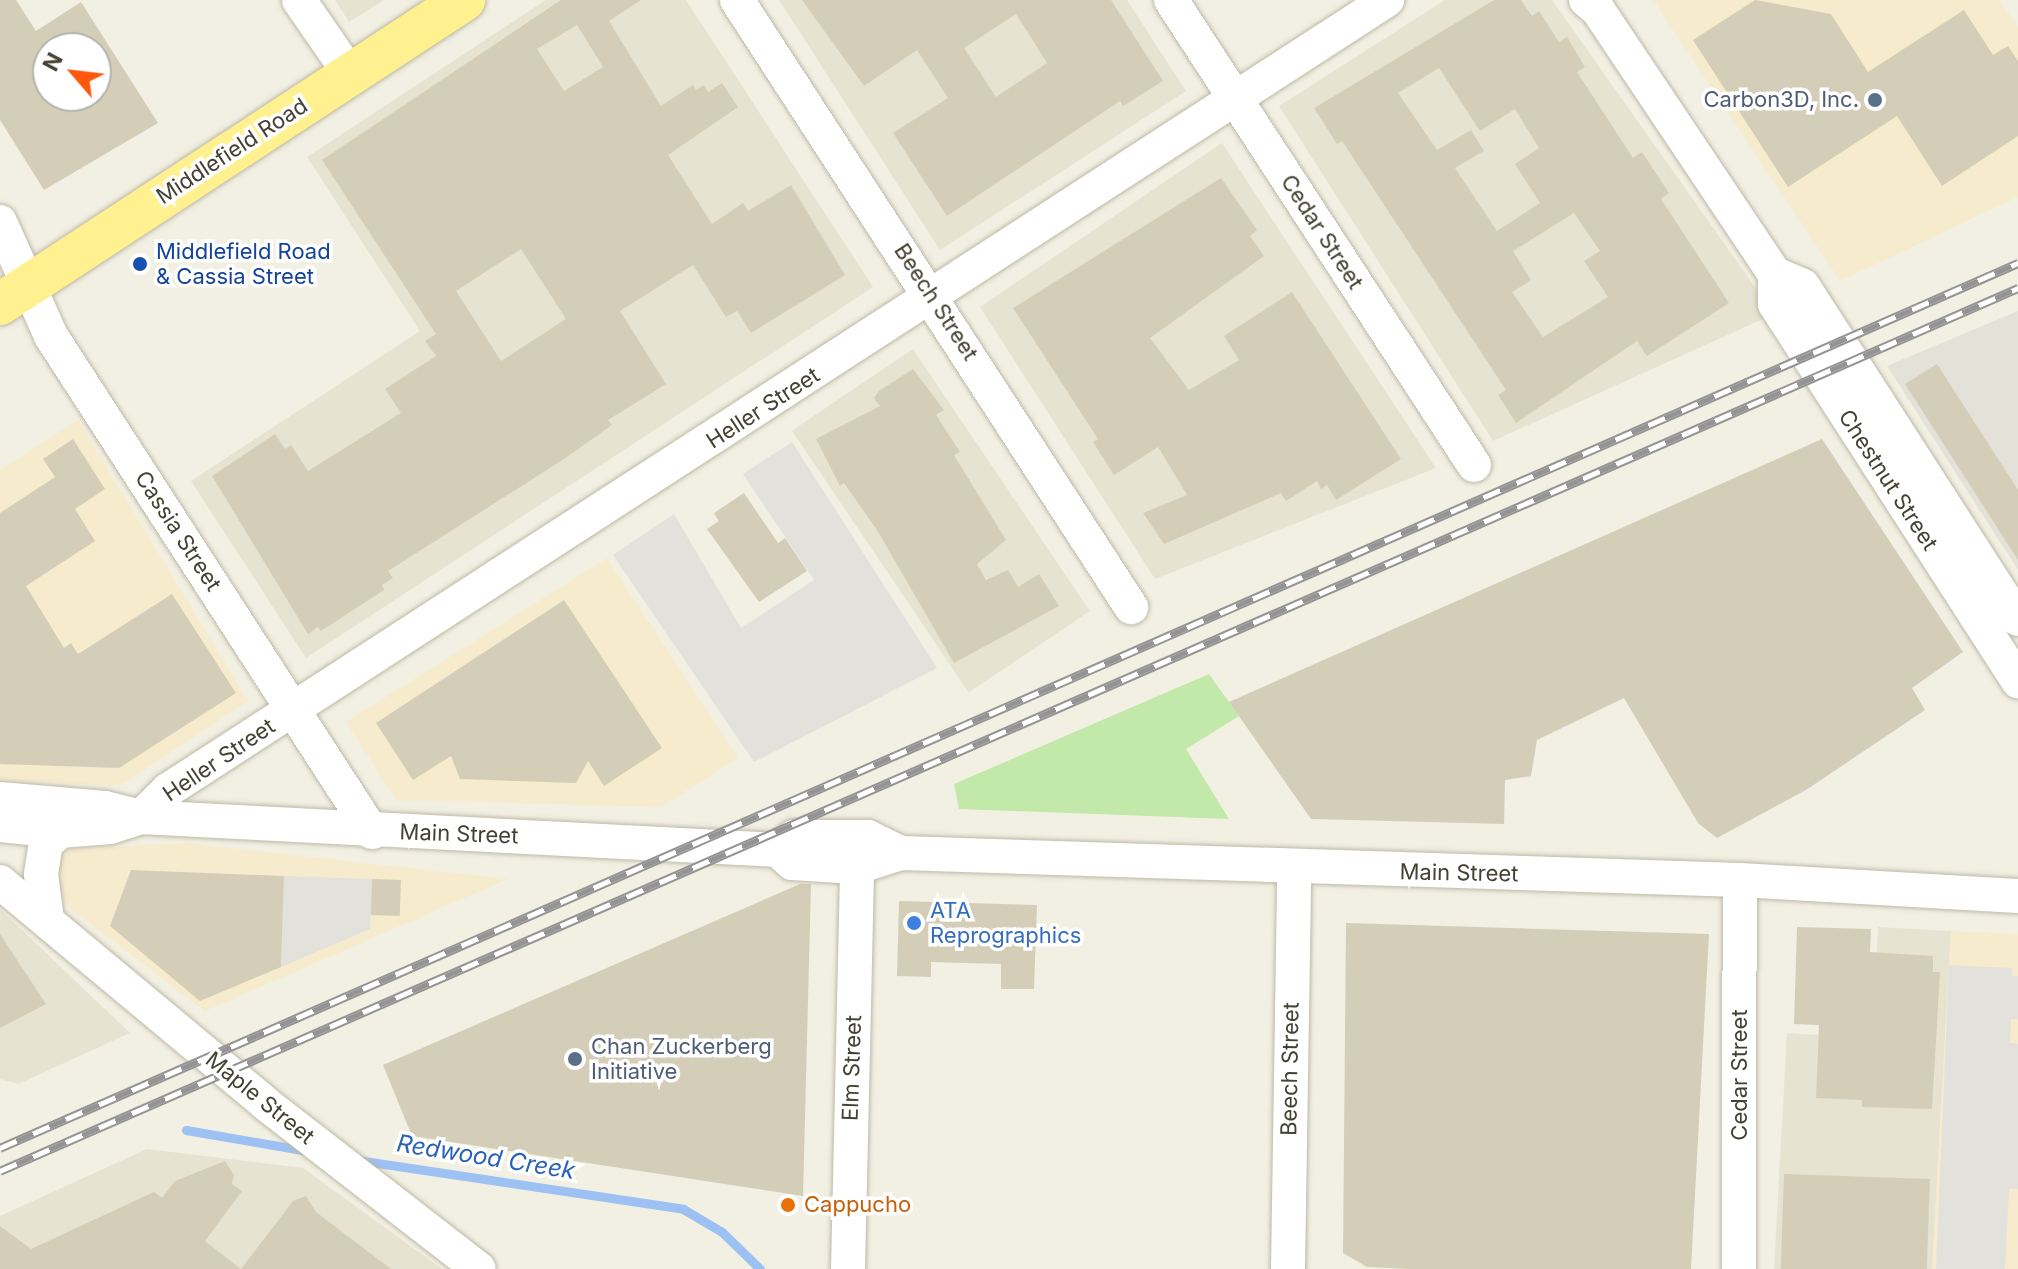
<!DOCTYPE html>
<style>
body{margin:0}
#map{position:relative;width:2018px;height:1269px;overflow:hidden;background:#f2f0e3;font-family:Inter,sans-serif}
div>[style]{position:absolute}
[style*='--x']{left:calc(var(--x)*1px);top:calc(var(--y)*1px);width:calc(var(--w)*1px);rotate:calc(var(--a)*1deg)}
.residential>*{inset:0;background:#e6e3d1;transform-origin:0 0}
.commercial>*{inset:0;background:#f6ebcd}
.industrial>*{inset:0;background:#e4e1d8}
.green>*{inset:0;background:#c2e8aa}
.parking>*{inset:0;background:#e2e1dc}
.stream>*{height:9px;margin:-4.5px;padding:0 4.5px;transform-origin:4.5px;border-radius:4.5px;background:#9cc1f2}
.building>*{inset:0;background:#d4ceb8;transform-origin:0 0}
.roads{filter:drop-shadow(0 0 2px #beb9a6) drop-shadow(0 0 2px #beb9a6)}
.minor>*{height:34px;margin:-17px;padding:0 17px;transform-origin:17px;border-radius:17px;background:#fff}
.major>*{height:42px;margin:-21px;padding:0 21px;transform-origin:21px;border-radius:21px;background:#fff18f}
.rail>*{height:9px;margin-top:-4.5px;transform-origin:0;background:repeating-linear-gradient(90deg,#fff 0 18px,#949494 0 36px);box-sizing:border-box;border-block:2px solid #949494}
.dots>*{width:22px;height:22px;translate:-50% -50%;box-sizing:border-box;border:4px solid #fff;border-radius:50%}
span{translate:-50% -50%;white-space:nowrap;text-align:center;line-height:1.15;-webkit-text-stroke:7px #fff;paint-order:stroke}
.service-label{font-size:22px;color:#4e5e75}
.right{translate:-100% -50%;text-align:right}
.left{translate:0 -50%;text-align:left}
.street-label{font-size:22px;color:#444033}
.transit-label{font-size:22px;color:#164399}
.shop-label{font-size:22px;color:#366cbe}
.food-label{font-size:22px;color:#c56008}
.water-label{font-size:24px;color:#2a63b3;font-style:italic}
.north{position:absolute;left:32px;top:32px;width:80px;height:80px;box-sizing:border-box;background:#fff;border:2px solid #b4b3ad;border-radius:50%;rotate:298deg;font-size:22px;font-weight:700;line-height:32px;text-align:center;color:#444033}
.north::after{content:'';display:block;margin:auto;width:28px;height:36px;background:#ff580d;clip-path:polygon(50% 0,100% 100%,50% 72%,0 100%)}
</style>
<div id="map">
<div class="residential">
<div style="clip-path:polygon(335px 0,384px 0,349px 22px)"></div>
<div style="clip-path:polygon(546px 0,686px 0,873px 287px,306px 658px,191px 481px,420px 331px,307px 157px)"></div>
<div style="clip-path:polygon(779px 0,1127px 0,1186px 91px,940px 250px)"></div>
<div style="clip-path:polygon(1445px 0,1552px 0,1774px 314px,1493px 441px,1279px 106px)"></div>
<div style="clip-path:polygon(1222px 143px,1436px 468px,1155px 579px,980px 307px)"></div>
<div style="left:913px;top:349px;width:316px;height:146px;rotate:56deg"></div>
<div style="clip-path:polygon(0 909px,130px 1033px,18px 1084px,0 1079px)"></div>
<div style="clip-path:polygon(1878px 927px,1951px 931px,1932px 1269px,1774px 1269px,1787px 1033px,1872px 1038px)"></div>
<div style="clip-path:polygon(147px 1149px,303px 1168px,442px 1269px,0 1269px,0 1216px)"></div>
</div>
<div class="commercial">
<div style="clip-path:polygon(1653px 0,1999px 0,2018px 27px,2018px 197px,1840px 281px)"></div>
<div style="clip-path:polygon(78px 420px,248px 701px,120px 786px,0 780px,0 470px)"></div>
<div style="clip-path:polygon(607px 558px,738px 758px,661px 807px,396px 800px,346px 722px)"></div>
<div style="clip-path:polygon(188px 843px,508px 879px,205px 1011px,71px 909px,60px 895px,57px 878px,61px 858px,72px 849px)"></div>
<div style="clip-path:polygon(1951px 931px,2018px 934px,2018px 1269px,1932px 1269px)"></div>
</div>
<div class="industrial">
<div style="clip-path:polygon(2018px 311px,2018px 570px,1887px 366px)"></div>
</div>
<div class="green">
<div style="clip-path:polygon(1209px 674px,1239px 716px,1186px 749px,1229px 819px,959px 809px,954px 784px)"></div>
</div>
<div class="parking">
<div style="clip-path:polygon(792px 442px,937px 668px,754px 762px,613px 555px,674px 514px,741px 628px,814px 580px,743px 474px)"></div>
<div style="clip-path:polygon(284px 876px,372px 879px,370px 929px,281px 967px)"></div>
<div style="clip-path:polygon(1949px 965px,2012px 968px,2012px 976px,2018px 976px,2018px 1019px,2011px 1019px,2010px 1043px,2018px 1044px,2018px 1189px,2009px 1189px,2005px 1269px,1936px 1269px)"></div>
</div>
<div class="stream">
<div style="--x:186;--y:1130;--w:123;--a:9.8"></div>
<div style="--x:357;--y:1160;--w:330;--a:8.5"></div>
<div style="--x:683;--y:1209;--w:45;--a:30.5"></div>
<div style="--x:722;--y:1232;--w:53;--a:44.2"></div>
</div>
<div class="building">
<div style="clip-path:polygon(evenodd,0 0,16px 0,36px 31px,81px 2px,158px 123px,44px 190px,0 120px,0 0,48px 48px,96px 48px,96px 96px,48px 96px,48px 48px)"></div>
<div style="clip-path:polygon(evenodd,561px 0,641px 0,609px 21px,661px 106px,693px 85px,696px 90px,704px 85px,708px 92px,722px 83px,738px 107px,668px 155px,712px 224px,743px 203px,748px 211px,791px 185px,845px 275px,751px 333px,737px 311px,726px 317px,693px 265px,620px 311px,666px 384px,608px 420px,612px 425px,564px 459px,388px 571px,393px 578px,382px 585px,384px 590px,321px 631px,318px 627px,308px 634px,212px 476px,275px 434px,285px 449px,291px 445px,308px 471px,401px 413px,385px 389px,436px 356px,425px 341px,436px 334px,322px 160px,561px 0,577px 25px,603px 67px,564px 91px,537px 49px,577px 25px,561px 0,521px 249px,566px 319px,501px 361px,456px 291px,521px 249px)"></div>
<div style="clip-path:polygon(evenodd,802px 0,1111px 0,1163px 81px,1123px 106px,1120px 101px,947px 216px,893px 133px,948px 98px,917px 50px,864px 86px,802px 0,1016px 14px,1047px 63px,996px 97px,964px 48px,1016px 14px)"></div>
<div style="clip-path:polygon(evenodd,1494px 0,1521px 0,1532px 16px,1539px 11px,1559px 42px,1567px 37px,1585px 67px,1577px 72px,1633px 158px,1642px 152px,1669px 193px,1661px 199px,1729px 303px,1647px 356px,1637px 341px,1516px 423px,1498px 395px,1506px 390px,1342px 141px,1337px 144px,1314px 108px,1494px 0,1439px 68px,1480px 131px,1515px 109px,1539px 148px,1515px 164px,1540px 203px,1497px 231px,1455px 168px,1484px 151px,1471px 130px,1437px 150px,1398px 93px,1439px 68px,1494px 0,1574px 213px,1600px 251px,1584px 261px,1608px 297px,1543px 337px,1512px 292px,1531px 280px,1513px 251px,1574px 213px)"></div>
<div style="clip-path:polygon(1755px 0,1831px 14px,1868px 72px,1964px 10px,1993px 55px,2008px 46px,2018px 61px,2018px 136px,1942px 186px,1897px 116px,1788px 187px,1693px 40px)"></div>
<div style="clip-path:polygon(1221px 178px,1257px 230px,1250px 236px,1264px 256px,1150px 338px,1189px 390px,1239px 360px,1224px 336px,1292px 292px,1401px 459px,1336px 500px,1327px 485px,1321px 489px,1317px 481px,1286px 501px,1281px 493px,1164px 544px,1143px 513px,1187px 495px,1158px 447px,1114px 475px,1093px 442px,1098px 439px,1013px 308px)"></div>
<div style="clip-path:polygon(1937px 364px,2018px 490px,2018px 560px,1905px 384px)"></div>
<div style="clip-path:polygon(913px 369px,944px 410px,936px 415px,960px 452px,954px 455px,1006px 540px,977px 564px,986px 580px,1008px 570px,1018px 587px,1039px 574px,1059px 606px,954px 663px,877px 530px,844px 483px,840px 486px,816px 439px,880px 406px,874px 398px,879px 391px)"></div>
<div style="clip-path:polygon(73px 439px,105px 489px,75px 509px,95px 541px,26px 586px,64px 648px,71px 643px,78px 654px,172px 594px,236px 693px,119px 768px,0 764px,0 513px,55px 477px,43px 459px)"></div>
<div style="clip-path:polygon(1822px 439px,1963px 652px,1912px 688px,1925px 710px,1806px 790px,1717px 838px,1698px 823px,1624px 698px,1537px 740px,1531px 776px,1505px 780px,1504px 824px,1311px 819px,1229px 702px)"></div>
<div style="clip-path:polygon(744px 493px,778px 543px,785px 538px,807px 571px,759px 602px,707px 529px,719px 521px,714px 513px)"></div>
<div style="clip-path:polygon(564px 600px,662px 748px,604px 786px,588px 761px,576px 783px,460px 779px,451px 756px,413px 780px,376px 723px)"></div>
<div style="clip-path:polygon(131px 870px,284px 876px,281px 967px,200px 1001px,110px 926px)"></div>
<div style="left:372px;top:879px;width:29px;height:36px;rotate:2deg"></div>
<div style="clip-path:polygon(800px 884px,811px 884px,803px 1196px,412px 1136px,383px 1065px)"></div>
<div style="clip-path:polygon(899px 901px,1037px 905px,1034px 989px,1001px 989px,1001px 964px,931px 962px,931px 977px,897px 976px)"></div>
<div style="clip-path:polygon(1346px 923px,1709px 934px,1691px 1269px,1409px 1269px,1367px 1267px,1343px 1253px)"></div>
<div style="clip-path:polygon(1797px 927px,1871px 929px,1870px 952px,1933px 956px,1933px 972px,1940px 972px,1932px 1109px,1862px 1107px,1862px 1100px,1816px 1098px,1819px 1025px,1794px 1024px)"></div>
<div style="clip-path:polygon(0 934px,46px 1004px,0 1028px)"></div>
<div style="clip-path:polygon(225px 1161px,234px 1175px,232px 1184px,242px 1191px,205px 1241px,241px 1269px,0 1269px,0 1226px,31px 1249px,154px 1192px,162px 1198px,175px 1181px)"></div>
<div style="left:1784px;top:1174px;width:146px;height:95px;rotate:2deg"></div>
<div style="clip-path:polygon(306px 1196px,316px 1212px,391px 1269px,241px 1269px,293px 1201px)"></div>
</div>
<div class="roads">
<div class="minor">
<div style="--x:299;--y:0;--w:90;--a:55.4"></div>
<div style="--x:737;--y:0;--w:724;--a:57.01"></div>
<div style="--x:1171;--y:0;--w:555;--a:56.91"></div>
<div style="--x:1586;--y:0;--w:16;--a:40"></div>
<div style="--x:1598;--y:10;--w:318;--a:56.2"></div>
<div style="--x:1775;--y:274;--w:30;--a:90"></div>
<div style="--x:1775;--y:304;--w:449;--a:57.2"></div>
<div style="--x:0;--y:222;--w:125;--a:65.9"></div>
<div style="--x:51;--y:336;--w:591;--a:57.09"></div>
<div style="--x:1775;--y:274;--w:30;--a:23"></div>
<div style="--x:1803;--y:286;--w:396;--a:57.2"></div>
<div style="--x:0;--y:799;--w:105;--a:4.9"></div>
<div style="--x:105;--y:808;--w:37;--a:14"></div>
<div style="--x:141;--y:817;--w:638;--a:2.97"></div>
<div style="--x:778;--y:850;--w:19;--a:43"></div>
<div style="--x:792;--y:863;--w:65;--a:3.5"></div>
<div style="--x:857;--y:867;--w:46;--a:-17.7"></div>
<div style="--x:901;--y:853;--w:839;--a:1.84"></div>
<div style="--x:1740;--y:880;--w:278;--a:3.3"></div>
<div style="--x:0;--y:825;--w:60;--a:5.7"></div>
<div style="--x:60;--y:831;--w:50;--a:-4.6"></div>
<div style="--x:110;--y:827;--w:33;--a:-18"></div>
<div style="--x:141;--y:817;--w:38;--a:-45"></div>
<div style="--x:168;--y:790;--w:1453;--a:-32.95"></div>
<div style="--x:778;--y:850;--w:21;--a:-39"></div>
<div style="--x:794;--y:837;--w:74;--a:0"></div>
<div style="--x:868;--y:837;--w:37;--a:26"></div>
<div style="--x:0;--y:882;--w:346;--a:39.8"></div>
<div style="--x:266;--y:1104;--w:269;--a:37.8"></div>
<div style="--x:47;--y:920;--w:46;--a:-97.4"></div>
<div style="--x:41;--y:874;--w:30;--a:-81"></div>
<div style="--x:46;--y:844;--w:19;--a:-43"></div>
<div style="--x:848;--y:1269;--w:402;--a:-88.7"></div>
<div style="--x:1288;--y:1269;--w:400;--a:-89.1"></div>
<div style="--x:1739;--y:1269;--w:389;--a:-89.9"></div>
</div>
<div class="major">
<div style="--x:0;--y:304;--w:555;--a:-33.23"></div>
</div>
</div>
<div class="rail">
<div style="--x:0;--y:1148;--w:2204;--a:-23.68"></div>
<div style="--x:0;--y:1171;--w:2203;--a:-23.63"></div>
</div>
<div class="dots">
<div style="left:1875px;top:100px;background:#5c6f8a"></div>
<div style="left:140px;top:264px;background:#1a4fb4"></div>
<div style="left:914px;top:923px;background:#3f7fe0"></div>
<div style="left:575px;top:1059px;background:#5c6f8a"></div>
<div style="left:788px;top:1205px;background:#e8710a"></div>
</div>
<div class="service-label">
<span class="right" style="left:1859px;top:100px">Carbon3D, Inc.</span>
<span class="left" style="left:591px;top:1059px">Chan Zuckerberg<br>Initiative</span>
</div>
<div class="street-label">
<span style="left:232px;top:151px;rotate:-33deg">Middlefield Road</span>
<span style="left:1322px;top:232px;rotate:57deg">Cedar Street</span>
<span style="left:936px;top:302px;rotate:57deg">Beech Street</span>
<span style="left:763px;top:408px;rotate:-33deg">Heller Street</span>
<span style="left:1888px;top:480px;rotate:57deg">Chestnut Street</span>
<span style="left:178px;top:531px;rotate:57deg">Cassia Street</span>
<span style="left:219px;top:760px;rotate:-34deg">Heller Street</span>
<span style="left:459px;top:834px;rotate:2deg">Main Street</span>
<span style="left:1459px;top:873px;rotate:1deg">Main Street</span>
<span style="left:852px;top:1068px;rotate:-88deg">Elm Street</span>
<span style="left:1290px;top:1069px;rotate:-89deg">Beech Street</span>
<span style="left:1740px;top:1075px;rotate:-90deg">Cedar Street</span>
<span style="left:260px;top:1098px;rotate:39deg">Maple Street</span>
</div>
<div class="transit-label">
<span class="left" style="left:156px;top:264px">Middlefield Road<br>&amp; Cassia Street</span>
</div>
<div class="shop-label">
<span class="left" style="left:930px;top:923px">ATA<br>Reprographics</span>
</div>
<div class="food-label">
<span class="left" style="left:804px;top:1205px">Cappucho</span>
</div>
<div class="water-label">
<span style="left:486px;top:1157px;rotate:9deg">Redwood Creek</span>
</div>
<div class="north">N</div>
</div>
